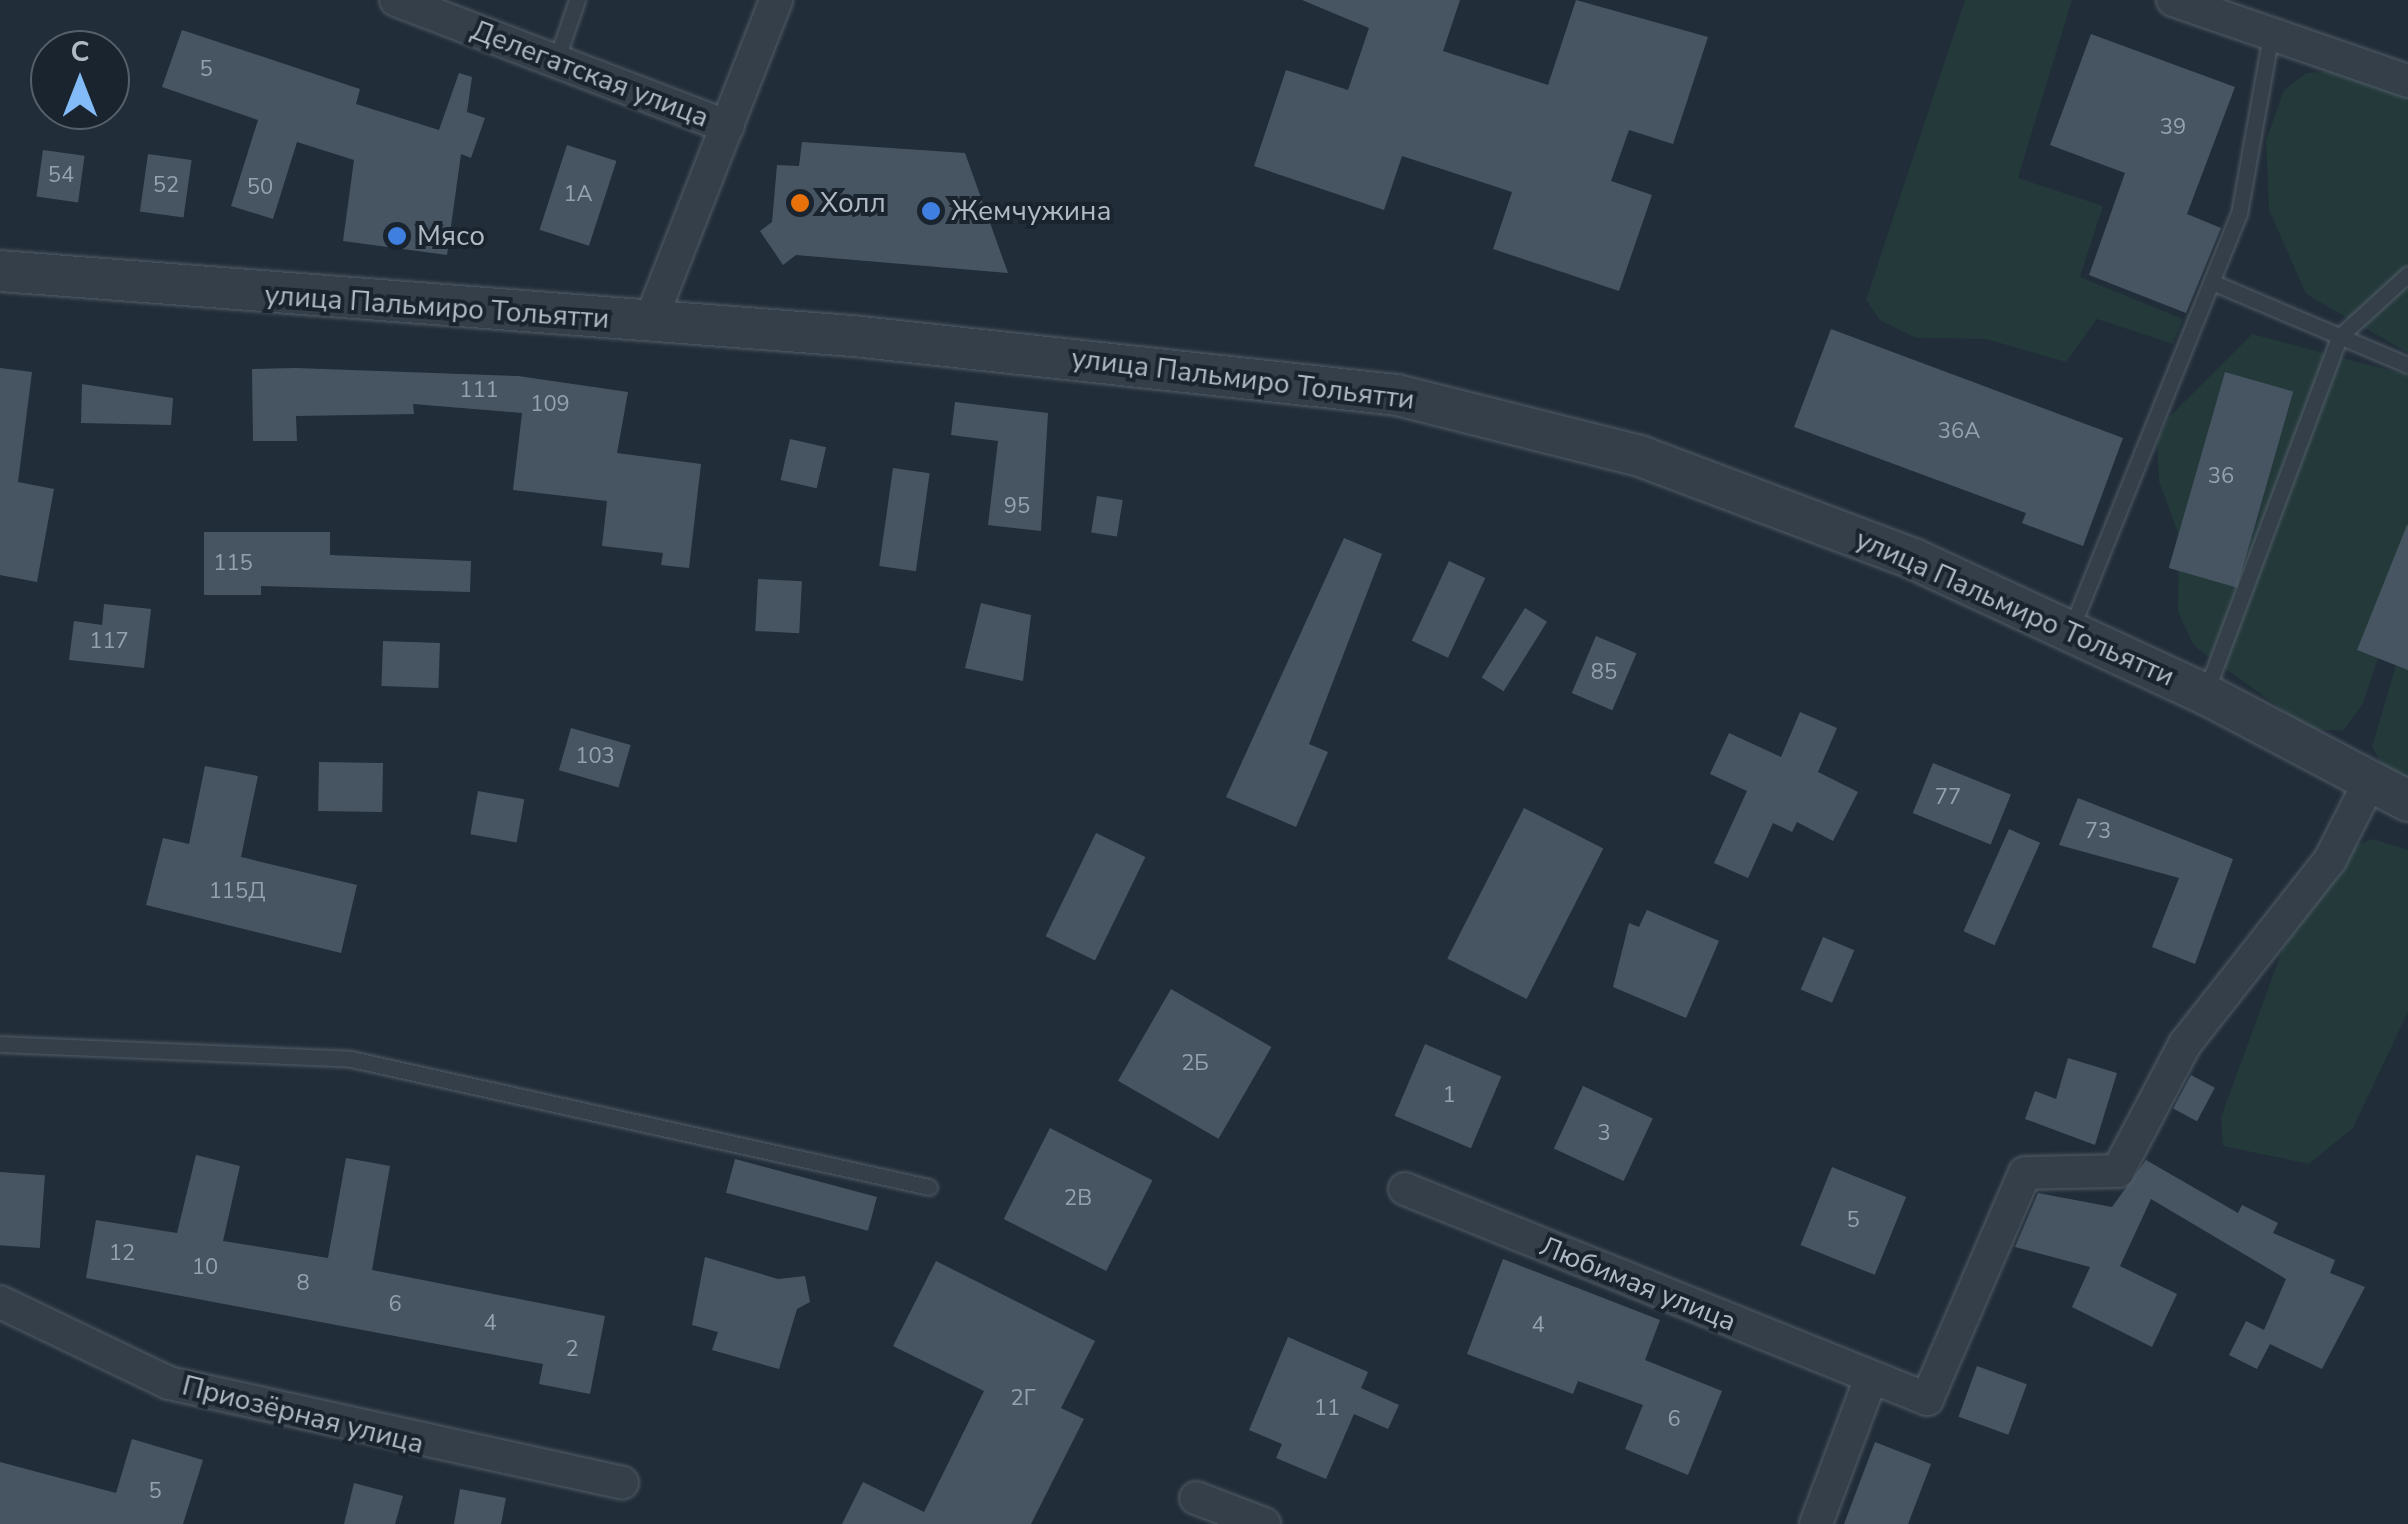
<!DOCTYPE html>
<meta charset="utf-8">
<style>
body{margin:0}
#map{position:relative;width:2408px;height:1524px;overflow:hidden;background:#212d39;font-family:"Nunito Sans",sans-serif}
div>[style]{position:absolute}
[style*='--x']{left:calc(var(--x)*1px);top:calc(var(--y)*1px);width:calc(var(--w)*1px);rotate:calc(var(--a)*1deg)}
.green>*{inset:0;background:#23393a}
.building>*{inset:0;background:#475563;transform-origin:0 0}
.roads{filter:drop-shadow(0 0 2px #525d67) drop-shadow(0 0 2px #525d67)}
.service>*{height:15px;margin:-7.5px;padding:0 7.5px;transform-origin:7.5px;border-radius:7.5px;background:#353f49}
.minor>*{height:32px;margin:-16px;padding:0 16px;transform-origin:16px;border-radius:16px;background:#353f49}
.tertiary>*{height:40px;margin:-20px;padding:0 20px;transform-origin:20px;border-radius:20px;background:#353f49}
.dots>*{width:28px;height:28px;translate:-50% -50%;box-sizing:border-box;border:5px solid #1a242e;border-radius:50%}
span{translate:-50% -50%;white-space:nowrap;text-align:center;line-height:1.15;-webkit-text-stroke:8px #1a242e;paint-order:stroke}
.number-label{font-size:22px;color:#95a1ad}
.number-label span{-webkit-text-stroke-width:0}
.street-label{font-size:28px;color:#afbac6}
.poi-label{font-size:28px;color:#afbac6}
.left{translate:0 -50%;text-align:left}
.north{position:absolute;left:30px;top:30px;width:100px;height:100px;box-sizing:border-box;background:#1a242e;border:2px solid #56606b;border-radius:50%;rotate:0deg;font-size:28px;font-weight:700;line-height:40px;text-align:center;color:#afbac6}
.north::after{content:'';display:block;margin:auto;width:35px;height:45px;background:#83baf8;clip-path:polygon(50% 0,100% 100%,50% 72%,0 100%)}
</style>
<div id="map">
<div class="green">
<div style="clip-path:polygon(1965px 0,2072px 0,2018px 178px,2103px 206px,2080px 277px,2183px 319px,2173px 344px,2097px 319px,2066px 362px,1986px 339px,1916px 338px,1880px 320px,1866px 300px)"></div>
<div style="clip-path:polygon(2334px 71px,2408px 84px,2408px 353px,2306px 294px,2269px 210px,2266px 140px,2284px 90px,2306px 73px)"></div>
<div style="clip-path:polygon(2252px 334px,2408px 375px,2408px 566px,2363px 704px,2343px 731px,2309px 729px,2194px 646px,2178px 612px,2179px 536px,2159px 481px,2157px 442px,2169px 417px)"></div>
<div style="clip-path:polygon(2408px 624px,2408px 784px,2388px 774px,2372px 747px)"></div>
<div style="clip-path:polygon(2373px 839px,2408px 850px,2408px 1012px,2353px 1128px,2309px 1164px,2223px 1146px,2221px 1117px,2283px 948px,2349px 848px)"></div>
</div>
<div class="building">
<div style="clip-path:polygon(1302px 0,1460px 0,1443px 51px,1548px 85px,1576px 0,1708px 37px,1673px 144px,1629px 130px,1611px 181px,1652px 195px,1619px 291px,1493px 249px,1512px 192px,1402px 156px,1384px 210px,1254px 166px,1286px 70px,1348px 90px,1369px 28px)"></div>
<div style="clip-path:polygon(182px 30px,360px 89px,356px 104px,439px 130px,459px 73px,472px 77px,467px 112px,485px 118px,471px 158px,461px 154px,447px 255px,343px 241px,354px 160px,297px 142px,273px 219px,231px 206px,258px 120px,162px 87px)"></div>
<div style="clip-path:polygon(2091px 34px,2235px 87px,2187px 214px,2221px 228px,2186px 313px,2089px 275px,2125px 173px,2050px 145px)"></div>
<div style="clip-path:polygon(802px 142px,965px 153px,1008px 273px,796px 255px,783px 265px,760px 231px,772px 222px,777px 165px,799px 166px)"></div>
<div style="left:567px;top:145px;width:52px;height:89px;rotate:18deg"></div>
<div style="left:43px;top:150px;width:42px;height:47px;rotate:8deg"></div>
<div style="left:148px;top:154px;width:44px;height:58px;rotate:8deg"></div>
<div style="clip-path:polygon(1831px 329px,2123px 438px,2083px 546px,2022px 523px,2026px 513px,1794px 427px)"></div>
<div style="clip-path:polygon(0 368px,32px 372px,18px 482px,54px 489px,37px 582px,0 575px)"></div>
<div style="clip-path:polygon(295px 368px,518px 376px,628px 392px,617px 453px,701px 464px,689px 568px,661px 565px,663px 553px,602px 546px,607px 501px,513px 490px,522px 413px,413px 404px,414px 414px,296px 416px,297px 441px,253px 441px,252px 369px)"></div>
<div style="left:2225px;top:372px;width:71px;height:204px;rotate:16deg"></div>
<div style="clip-path:polygon(82px 384px,173px 398px,171px 425px,81px 423px)"></div>
<div style="clip-path:polygon(955px 402px,1048px 413px,1041px 531px,988px 525px,998px 441px,951px 435px)"></div>
<div style="left:790px;top:439px;width:37px;height:42px;rotate:13deg"></div>
<div style="left:893px;top:468px;width:37px;height:99px;rotate:8deg"></div>
<div style="left:1097px;top:496px;width:26px;height:37px;rotate:9deg"></div>
<div style="clip-path:polygon(2407px 525px,2408px 525px,2408px 670px,2357px 650px)"></div>
<div style="clip-path:polygon(204px 532px,330px 532px,330px 555px,471px 561px,470px 592px,261px 586px,261px 595px,204px 595px)"></div>
<div style="clip-path:polygon(1344px 538px,1382px 554px,1309px 744px,1328px 752px,1296px 827px,1226px 797px)"></div>
<div style="left:1449px;top:561px;width:40px;height:88px;rotate:25deg"></div>
<div style="left:758px;top:579px;width:44px;height:52px;rotate:3deg"></div>
<div style="clip-path:polygon(981px 603px,1031px 615px,1023px 681px,965px 668px)"></div>
<div style="clip-path:polygon(104px 604px,151px 609px,144px 668px,69px 660px,74px 621px,102px 625px)"></div>
<div style="left:1525px;top:608px;width:26px;height:82px;rotate:32deg"></div>
<div style="left:1596px;top:636px;width:44px;height:62px;rotate:23deg"></div>
<div style="left:383px;top:641px;width:57px;height:45px;rotate:2deg"></div>
<div style="clip-path:polygon(1800px 712px,1837px 728px,1818px 772px,1858px 792px,1833px 841px,1797px 822px,1792px 832px,1773px 823px,1748px 878px,1714px 863px,1747px 791px,1710px 774px,1729px 733px,1781px 757px)"></div>
<div style="left:571px;top:728px;width:62px;height:44px;rotate:16deg"></div>
<div style="left:319px;top:762px;width:64px;height:49px;rotate:1deg"></div>
<div style="left:1933px;top:763px;width:84px;height:54px;rotate:22deg"></div>
<div style="clip-path:polygon(205px 766px,258px 776px,241px 857px,357px 885px,341px 953px,146px 905px,163px 838px,189px 844px)"></div>
<div style="left:478px;top:791px;width:47px;height:44px;rotate:10deg"></div>
<div style="clip-path:polygon(2078px 798px,2233px 859px,2195px 964px,2152px 947px,2179px 878px,2059px 845px)"></div>
<div style="left:1524px;top:808px;width:89px;height:169px;rotate:27deg"></div>
<div style="left:2009px;top:829px;width:34px;height:112px;rotate:24deg"></div>
<div style="left:1096px;top:833px;width:55px;height:115px;rotate:26deg"></div>
<div style="clip-path:polygon(1647px 910px,1719px 941px,1686px 1018px,1613px 987px,1629px 923px,1639px 927px)"></div>
<div style="left:1823px;top:937px;width:34px;height:57px;rotate:23deg"></div>
<div style="left:1171px;top:989px;width:116px;height:106px;rotate:30deg"></div>
<div style="left:1425px;top:1044px;width:83px;height:78px;rotate:23deg"></div>
<div style="clip-path:polygon(2068px 1058px,2117px 1073px,2095px 1145px,2025px 1119px,2035px 1091px,2056px 1099px)"></div>
<div style="left:2191px;top:1075px;width:27px;height:38px;rotate:28deg"></div>
<div style="left:1583px;top:1086px;width:77px;height:69px;rotate:25deg"></div>
<div style="left:1050px;top:1128px;width:115px;height:102px;rotate:27deg"></div>
<div style="clip-path:polygon(196px 1155px,240px 1166px,223px 1241px,328px 1258px,346px 1158px,390px 1166px,372px 1270px,605px 1316px,590px 1394px,539px 1384px,543px 1364px,86px 1278px,96px 1220px,177px 1233px)"></div>
<div style="left:735px;top:1159px;width:147px;height:35px;rotate:15deg"></div>
<div style="clip-path:polygon(2146px 1160px,2238px 1213px,2242px 1205px,2278px 1223px,2273px 1233px,2335px 1260px,2330px 1273px,2365px 1287px,2322px 1369px,2270px 1344px,2257px 1369px,2229px 1355px,2246px 1321px,2264px 1330px,2286px 1279px,2151px 1199px,2120px 1266px,2177px 1294px,2152px 1347px,2072px 1307px,2090px 1267px,2015px 1247px,2038px 1193px,2112px 1207px)"></div>
<div style="left:1832px;top:1167px;width:80px;height:84px;rotate:22deg"></div>
<div style="left:0;top:1172px;width:45px;height:73px;rotate:4deg"></div>
<div style="clip-path:polygon(705px 1257px,778px 1279px,805px 1276px,810px 1302px,797px 1309px,779px 1369px,712px 1350px,718px 1332px,692px 1325px)"></div>
<div style="clip-path:polygon(1503px 1259px,1660px 1320px,1645px 1360px,1722px 1391px,1688px 1475px,1625px 1449px,1643px 1405px,1578px 1381px,1573px 1394px,1467px 1354px)"></div>
<div style="clip-path:polygon(936px 1261px,1095px 1341px,1061px 1408px,1084px 1419px,1031px 1524px,842px 1524px,863px 1482px,924px 1512px,984px 1391px,893px 1346px)"></div>
<div style="clip-path:polygon(1288px 1337px,1368px 1372px,1361px 1388px,1399px 1405px,1388px 1429px,1354px 1414px,1326px 1479px,1276px 1458px,1282px 1444px,1249px 1430px)"></div>
<div style="left:1977px;top:1366px;width:53px;height:54px;rotate:20deg"></div>
<div style="clip-path:polygon(132px 1439px,203px 1460px,183px 1524px,0 1524px,0 1462px,116px 1493px)"></div>
<div style="clip-path:polygon(1875px 1442px,1931px 1464px,1908px 1524px,1844px 1524px)"></div>
<div style="clip-path:polygon(354px 1483px,403px 1496px,395px 1524px,344px 1524px)"></div>
<div style="clip-path:polygon(460px 1489px,506px 1498px,501px 1524px,454px 1524px)"></div>
</div>
<div class="roads">
<div class="service">
<div style="--x:556;--y:61;--w:65;--a:-71"></div>
<div style="--x:2212;--y:282;--w:213;--a:23"></div>
<div style="--x:2071;--y:629;--w:448;--a:-68"></div>
<div style="--x:2239;--y:214;--w:183;--a:-79.9"></div>
<div style="--x:2205;--y:694;--w:381;--a:-69.4"></div>
<div style="--x:2339;--y:337;--w:93;--a:-42.4"></div>
<div style="--x:0;--y:1044;--w:351;--a:2.4"></div>
<div style="--x:351;--y:1059;--w:592;--a:12.49"></div>
</div>
<div class="minor">
<div style="--x:396;--y:0;--w:355;--a:20.9"></div>
<div style="--x:2173;--y:0;--w:249;--a:19"></div>
<div style="--x:650;--y:322;--w:346;--a:-68.6"></div>
<div style="--x:1405;--y:1189;--w:563;--a:21.91"></div>
<div style="--x:1927;--y:1399;--w:246;--a:-66.6"></div>
<div style="--x:2025;--y:1173;--w:93;--a:-1.2"></div>
<div style="--x:2118;--y:1171;--w:144;--a:-62.2"></div>
<div style="--x:2185;--y:1044;--w:234;--a:-51.8"></div>
<div style="--x:2330;--y:860;--w:89;--a:-63.1"></div>
<div style="--x:0;--y:1302;--w:187;--a:25.6"></div>
<div style="--x:169;--y:1383;--w:464;--a:12.4"></div>
<div style="--x:1196;--y:1498;--w:73;--a:20.9"></div>
<div style="--x:1816;--y:1524;--w:156;--a:-69.4"></div>
</div>
<div class="tertiary">
<div style="--x:0;--y:271;--w:855;--a:4.36"></div>
<div style="--x:853;--y:336;--w:547;--a:6.19"></div>
<div style="--x:1397;--y:395;--w:251;--a:14.1"></div>
<div style="--x:1640;--y:456;--w:293;--a:20.6"></div>
<div style="--x:1914;--y:559;--w:321;--a:24.9"></div>
<div style="--x:2205;--y:694;--w:229;--a:27.8"></div>
</div>
</div>
<div class="dots">
<div style="left:800px;top:203px;background:#e8710a"></div>
<div style="left:931px;top:211px;background:#3f7fe0"></div>
<div style="left:397px;top:236px;background:#3f7fe0"></div>
</div>
<div class="number-label">
<span style="left:206px;top:70px">5</span>
<span style="left:2173px;top:128px">39</span>
<span style="left:61px;top:176px">54</span>
<span style="left:166px;top:186px">52</span>
<span style="left:260px;top:188px">50</span>
<span style="left:578px;top:195px">1А</span>
<span style="left:479px;top:391px">111</span>
<span style="left:550px;top:405px">109</span>
<span style="left:1959px;top:432px">36А</span>
<span style="left:2221px;top:477px">36</span>
<span style="left:1017px;top:507px">95</span>
<span style="left:233px;top:564px">115</span>
<span style="left:109px;top:642px">117</span>
<span style="left:1604px;top:673px">85</span>
<span style="left:595px;top:757px">103</span>
<span style="left:1948px;top:798px">77</span>
<span style="left:2098px;top:832px">73</span>
<span style="left:237px;top:892px">115Д</span>
<span style="left:1195px;top:1064px">2Б</span>
<span style="left:1449px;top:1096px">1</span>
<span style="left:1604px;top:1134px">3</span>
<span style="left:1078px;top:1199px">2В</span>
<span style="left:1853px;top:1221px">5</span>
<span style="left:122px;top:1254px">12</span>
<span style="left:205px;top:1268px">10</span>
<span style="left:303px;top:1284px">8</span>
<span style="left:395px;top:1305px">6</span>
<span style="left:490px;top:1324px">4</span>
<span style="left:1538px;top:1326px">4</span>
<span style="left:572px;top:1350px">2</span>
<span style="left:1023px;top:1399px">2Г</span>
<span style="left:1327px;top:1409px">11</span>
<span style="left:1674px;top:1420px">6</span>
<span style="left:155px;top:1492px">5</span>
</div>
<div class="street-label">
<span style="left:590px;top:74px;rotate:21deg">Делегатская улица</span>
<span style="left:437px;top:307px;rotate:4deg">улица Пальмиро Тольятти</span>
<span style="left:1243px;top:379px;rotate:7deg">улица Пальмиро Тольятти</span>
<span style="left:2015px;top:608px;rotate:24deg">улица Пальмиро Тольятти</span>
<span style="left:1638px;top:1284px;rotate:22deg">Любимая улица</span>
<span style="left:303px;top:1415px;rotate:14deg">Приозёрная улица</span>
</div>
<div class="poi-label">
<span class="left" style="left:820px;top:203px">Холл</span>
<span class="left" style="left:951px;top:211px">Жемчужина</span>
<span class="left" style="left:417px;top:236px">Мясо</span>
</div>
<div class="north">С</div>
</div>
